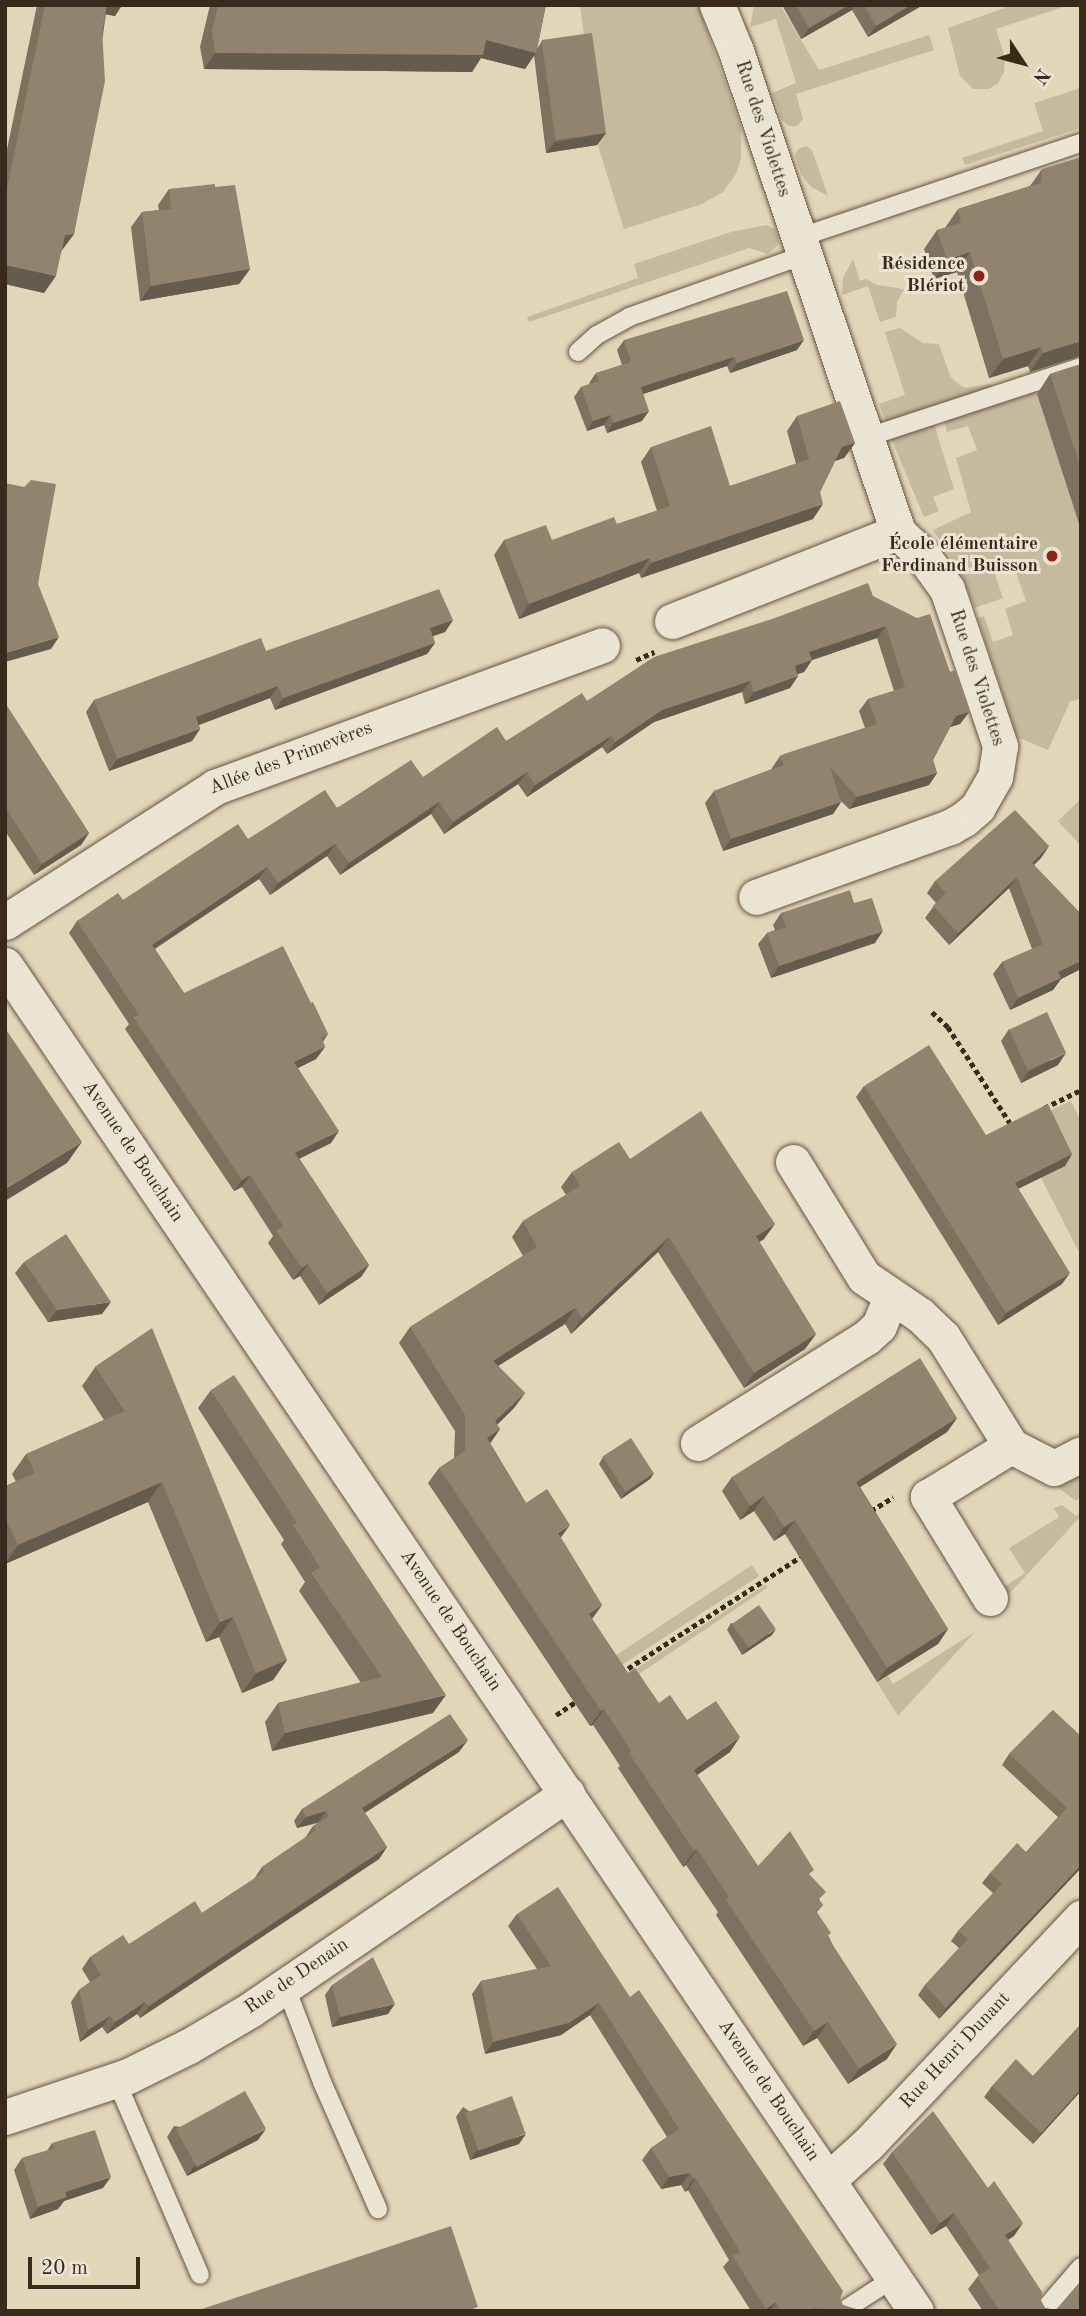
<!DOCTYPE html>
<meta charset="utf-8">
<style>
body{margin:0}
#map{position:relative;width:1086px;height:2316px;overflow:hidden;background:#e2d6b9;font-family:"Old Standard TT",serif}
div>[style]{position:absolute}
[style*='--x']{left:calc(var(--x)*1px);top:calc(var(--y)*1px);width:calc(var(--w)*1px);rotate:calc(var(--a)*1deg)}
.green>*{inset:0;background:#c5b99e}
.path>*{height:4.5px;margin-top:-2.25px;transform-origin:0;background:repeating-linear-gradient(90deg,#392a1c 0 5px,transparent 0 8.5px)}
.roads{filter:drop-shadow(0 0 2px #635543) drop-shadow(0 0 2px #635543)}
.service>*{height:18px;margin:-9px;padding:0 9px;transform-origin:9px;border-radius:9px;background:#ece4d2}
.minor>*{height:35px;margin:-17.5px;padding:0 17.5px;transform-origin:17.5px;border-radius:17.5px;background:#ece4d2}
.wall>*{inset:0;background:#7d715f}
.shaded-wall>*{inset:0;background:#665c4d}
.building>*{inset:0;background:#91836e;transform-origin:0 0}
.dots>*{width:19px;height:19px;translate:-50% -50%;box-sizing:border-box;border:4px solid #ece4d2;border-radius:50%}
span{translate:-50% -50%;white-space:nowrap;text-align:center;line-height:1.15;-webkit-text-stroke:6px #ece4d2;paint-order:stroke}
.street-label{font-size:19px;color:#392a1c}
.poi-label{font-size:19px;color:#392a1c;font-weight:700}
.right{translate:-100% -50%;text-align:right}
.frame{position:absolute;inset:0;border:7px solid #392a1c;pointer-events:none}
.north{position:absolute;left:988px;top:28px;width:70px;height:70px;-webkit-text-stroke:5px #ece4d2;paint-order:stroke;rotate:126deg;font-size:19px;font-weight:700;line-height:28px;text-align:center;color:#392a1c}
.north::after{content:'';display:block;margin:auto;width:24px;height:32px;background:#392a1c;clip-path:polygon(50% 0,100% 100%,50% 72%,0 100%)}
.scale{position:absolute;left:28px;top:2257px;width:112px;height:32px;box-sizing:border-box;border:4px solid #392a1c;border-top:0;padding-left:9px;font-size:21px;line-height:24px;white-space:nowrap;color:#392a1c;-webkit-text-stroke:5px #ece4d2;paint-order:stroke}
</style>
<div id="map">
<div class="green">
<div style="clip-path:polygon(580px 5px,698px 5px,741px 128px,741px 159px,736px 174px,723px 192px,702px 204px,624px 229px,599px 149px)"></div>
<div style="clip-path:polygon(754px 5px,780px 5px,819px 70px,929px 35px,934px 50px,796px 94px,803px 119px,797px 126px,789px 126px,782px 120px,772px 93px,796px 83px,776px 19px,750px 27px)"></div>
<div style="clip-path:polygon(1013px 5px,1069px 5px,996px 29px,1005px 58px,1004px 72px,998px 83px,989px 89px,973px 89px,960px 76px,948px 28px)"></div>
<div style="clip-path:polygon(1081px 88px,1081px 128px,965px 165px,962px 158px,1043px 131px,1034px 103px)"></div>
<div style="clip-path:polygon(806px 146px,812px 150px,828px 196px,811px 187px,801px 174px,795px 156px,798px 149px)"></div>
<div style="clip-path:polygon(766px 225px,775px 229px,780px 243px,768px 254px,749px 248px,529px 322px,527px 317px,638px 278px,634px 264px,731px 232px)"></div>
<div style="clip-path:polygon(853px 259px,860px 281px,866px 279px,877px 285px,904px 289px,897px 302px,896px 317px,880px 322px,868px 286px,842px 295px,843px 278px)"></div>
<div style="clip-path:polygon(900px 328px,923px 343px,939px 344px,950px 376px,957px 383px,965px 388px,991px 384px,992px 388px,886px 422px,879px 404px,905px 395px,885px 332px)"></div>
<div style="clip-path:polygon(1036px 391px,1081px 530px,1081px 698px,1070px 702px,1048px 750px,1017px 737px,978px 618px,984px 616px,993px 642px,1013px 635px,1005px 609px,1026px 601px,1014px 566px,994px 572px,1003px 598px,975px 608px,960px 571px,933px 530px,971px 512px,956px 458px,977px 450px,968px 426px,947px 432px,944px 421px)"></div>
<div style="clip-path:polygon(934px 424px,954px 489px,933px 497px,939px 511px,924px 517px,891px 438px)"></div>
<div style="clip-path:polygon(1081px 799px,1081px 846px,1058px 821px)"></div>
<div style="clip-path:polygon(1071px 1101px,1081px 1122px,1081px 1256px,1041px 1178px,1064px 1166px,1040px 1115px)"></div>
<div style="clip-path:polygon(1081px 1471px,1081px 1496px,1076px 1501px,1056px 1486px)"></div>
<div style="clip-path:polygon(1062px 1505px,1076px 1516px,1081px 1512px,1081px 1516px,1009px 1594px,1004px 1587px,1025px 1573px,1009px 1548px,1059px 1517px,1054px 1508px)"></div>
<div style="clip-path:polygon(752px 1565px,759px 1576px,571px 1698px,565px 1689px)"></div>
<div style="clip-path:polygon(765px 1585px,767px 1588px,581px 1713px,577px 1707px)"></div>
<div style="clip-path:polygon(975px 1632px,898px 1716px,877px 1682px,888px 1676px,893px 1684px)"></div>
</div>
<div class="path">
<div style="--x:636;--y:660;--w:20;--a:-24"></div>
<div style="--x:932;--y:1012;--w:22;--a:43"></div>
<div style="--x:948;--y:1027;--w:114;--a:57.1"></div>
<div style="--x:1044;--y:1108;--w:41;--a:-25.9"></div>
<div style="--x:871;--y:1511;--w:26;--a:-32"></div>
<div style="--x:621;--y:1673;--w:219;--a:-32.9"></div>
<div style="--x:556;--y:1715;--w:27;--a:-34"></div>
</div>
<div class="roads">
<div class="service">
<div style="--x:798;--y:238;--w:299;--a:-18.6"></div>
<div style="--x:578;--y:352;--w:25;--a:-42"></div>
<div style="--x:597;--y:335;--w:37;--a:-29"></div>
<div style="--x:629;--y:317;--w:186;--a:-19.5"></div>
<div style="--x:865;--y:438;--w:227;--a:-18.2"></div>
<div style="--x:285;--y:1985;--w:104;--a:69.1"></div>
<div style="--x:322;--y:2082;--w:139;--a:66.2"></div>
<div style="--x:116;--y:2080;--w:212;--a:66.7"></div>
<div style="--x:843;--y:2311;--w:61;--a:-32.9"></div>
<div style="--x:1043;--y:2311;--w:58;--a:-49.2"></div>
</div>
<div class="minor">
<div style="--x:717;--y:5;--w:50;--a:67.6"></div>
<div style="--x:736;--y:51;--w:508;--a:71.39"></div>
<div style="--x:898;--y:532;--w:35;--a:44"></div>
<div style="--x:923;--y:556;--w:41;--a:54"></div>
<div style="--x:947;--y:589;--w:166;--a:71.3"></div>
<div style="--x:1000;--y:746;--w:31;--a:99"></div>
<div style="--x:995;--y:777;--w:34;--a:120"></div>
<div style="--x:978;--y:807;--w:18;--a:139"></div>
<div style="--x:964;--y:819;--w:16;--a:150"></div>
<div style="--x:950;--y:827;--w:206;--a:160.2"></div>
<div style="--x:672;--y:621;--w:243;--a:-21.5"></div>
<div style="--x:5;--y:922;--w:250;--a:-32.7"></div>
<div style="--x:215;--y:787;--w:412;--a:-20.1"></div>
<div style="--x:5;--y:965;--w:1625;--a:55.91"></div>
<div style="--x:793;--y:1162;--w:135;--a:58.3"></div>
<div style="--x:864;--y:1277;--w:68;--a:34.2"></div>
<div style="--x:920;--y:1315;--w:32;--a:44"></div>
<div style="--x:943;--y:1337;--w:128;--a:58"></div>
<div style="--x:1011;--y:1446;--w:48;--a:27.1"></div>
<div style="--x:1054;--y:1468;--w:30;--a:-27"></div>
<div style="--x:698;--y:1443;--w:199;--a:-32.1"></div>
<div style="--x:867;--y:1337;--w:16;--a:-43"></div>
<div style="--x:879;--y:1326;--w:31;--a:-68"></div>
<div style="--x:990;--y:1598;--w:119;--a:-121.5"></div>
<div style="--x:928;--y:1497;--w:97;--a:-31.6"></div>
<div style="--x:5;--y:2117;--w:130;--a:-18.4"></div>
<div style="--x:128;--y:2076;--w:68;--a:-26.2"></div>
<div style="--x:189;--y:2046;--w:71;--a:-30.5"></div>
<div style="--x:250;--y:2010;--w:384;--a:-34.3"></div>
<div style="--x:828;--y:2180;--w:54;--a:-42"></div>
<div style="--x:868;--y:2144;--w:311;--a:-46.7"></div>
</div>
</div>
<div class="wall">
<div style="clip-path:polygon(37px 5px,122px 5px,115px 16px,106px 14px,74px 234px,62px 250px,44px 293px,5px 284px,5px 159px)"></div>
<div style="clip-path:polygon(210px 5px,546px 5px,537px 49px,542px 41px,606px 133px,597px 145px,546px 153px,534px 55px,525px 69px,481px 58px,472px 72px,204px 69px,200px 47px)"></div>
<div style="clip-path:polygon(782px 5px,923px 5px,868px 37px,852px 10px,801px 39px)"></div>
<div style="clip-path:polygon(1042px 169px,1078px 356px,1030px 372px,1028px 366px,989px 378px,957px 272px,934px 279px,924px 249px,937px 230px,945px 228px,958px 209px,1030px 186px)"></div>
<div style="clip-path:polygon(215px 187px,250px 269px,239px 284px,140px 301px,131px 227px,142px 212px,159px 210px,158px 205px,169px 189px)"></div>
<div style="clip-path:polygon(624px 340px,797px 350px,730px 373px,727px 366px,643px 394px,642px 421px,607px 433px,604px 425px,587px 431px,574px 397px,581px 387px,590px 384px,589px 383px,596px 373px,622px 365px,617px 350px)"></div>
<div style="clip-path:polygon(1081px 364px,1081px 530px,1037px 394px,1050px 374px)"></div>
<div style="clip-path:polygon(797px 416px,855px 443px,844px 458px,835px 461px,820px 492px,813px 519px,641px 578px,639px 573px,519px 619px,494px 555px,504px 540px,552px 540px,617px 524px,657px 511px,641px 462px,651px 447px,730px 486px,796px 464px,787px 431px)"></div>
<div style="clip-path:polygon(873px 596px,950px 672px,969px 712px,960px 724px,950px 727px,933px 760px,937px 773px,929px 785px,849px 809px,840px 800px,841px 802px,833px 814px,723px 851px,705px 803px,714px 791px,772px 769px,772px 768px,780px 756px,865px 728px,859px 711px,868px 699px,894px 691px,877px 638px,812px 660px,804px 672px,797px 674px,798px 676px,790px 688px,745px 704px,742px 692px,654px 722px,607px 754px,602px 747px,527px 797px,518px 784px,444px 834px,431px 814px,340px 875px,327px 856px,270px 895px,259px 879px,155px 949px,184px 993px,311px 1003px,328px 1034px,323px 1042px,325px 1047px,316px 1059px,298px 1068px,331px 1143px,299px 1158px,369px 1265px,361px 1277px,319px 1305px,300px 1276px,293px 1280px,268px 1243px,273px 1236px,242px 1187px,234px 1191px,125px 1029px,129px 1024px,69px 933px,77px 921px,123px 900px,248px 839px,423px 777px,506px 741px,587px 701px)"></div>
<div style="clip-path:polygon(453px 620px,445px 632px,433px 636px,435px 643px,427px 654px,275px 710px,270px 698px,199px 725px,200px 729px,192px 741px,109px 771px,86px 712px,94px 700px,266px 651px)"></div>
<div style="clip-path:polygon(5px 703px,89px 833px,81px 845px,34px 875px,5px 831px)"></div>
<div style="clip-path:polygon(1049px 846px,1041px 858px,1034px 865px,1081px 914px,1081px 969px,1061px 979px,1053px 990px,1010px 1010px,993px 974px,1002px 962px,1032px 949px,1009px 888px,949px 945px,925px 918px,936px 903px,927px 893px,935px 881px)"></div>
<div style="clip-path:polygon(854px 903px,875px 943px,771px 978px,758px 944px,767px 933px,775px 930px,773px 925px,781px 913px)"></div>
<div style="clip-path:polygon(1009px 1029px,1058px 1065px,1021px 1083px,1001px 1041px)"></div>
<div style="clip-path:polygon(864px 1086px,986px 1135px,1072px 1154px,1065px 1166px,1018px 1189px,1062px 1284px,998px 1325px,856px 1097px)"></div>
<div style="clip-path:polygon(630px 1159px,764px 1239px,759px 1242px,816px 1334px,805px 1349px,744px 1388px,658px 1252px,571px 1334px,565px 1324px,498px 1366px,525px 1393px,514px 1408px,497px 1425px,500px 1429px,490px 1443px,526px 1503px,561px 1538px,602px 1605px,592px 1619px,628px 1673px,659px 1703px,687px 1720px,730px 1752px,697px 1775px,758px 1866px,810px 1875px,820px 1901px,823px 1905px,817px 1912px,887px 2059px,848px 2084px,817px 2038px,803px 2046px,716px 1915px,718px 1912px,686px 1865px,683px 1867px,618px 1768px,620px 1766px,607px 1746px,593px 1725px,590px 1726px,428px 1483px,439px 1468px,454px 1458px,455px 1431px,399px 1343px,410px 1327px,523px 1256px,512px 1237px,523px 1221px,566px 1195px,561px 1187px,572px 1172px)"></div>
<div style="clip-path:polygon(24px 1262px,102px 1314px,48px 1322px,15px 1273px)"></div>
<div style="clip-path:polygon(96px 1366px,287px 1660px,273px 1680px,242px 1693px,219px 1637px,206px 1642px,148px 1502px,5px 1564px,5px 1486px,16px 1482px,12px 1474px,26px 1454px,104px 1420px,82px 1386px)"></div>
<div style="clip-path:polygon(211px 1390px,433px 1713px,272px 1751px,265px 1722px,278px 1703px,361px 1683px,299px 1591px,305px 1582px,281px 1544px,284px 1540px,198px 1408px)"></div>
<div style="clip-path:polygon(957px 1418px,947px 1432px,860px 1487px,948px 1629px,938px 1644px,877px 1682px,785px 1534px,774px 1541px,754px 1511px,740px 1520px,722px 1491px,732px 1477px)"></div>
<div style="clip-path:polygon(603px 1457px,654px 1473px,650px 1479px,621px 1499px,599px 1464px)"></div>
<div style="clip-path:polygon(731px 1623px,772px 1635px,742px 1655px,727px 1630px)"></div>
<div style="clip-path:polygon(1053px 1710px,1081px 1868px,939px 2019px,918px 1995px,925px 1985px,959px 1948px,951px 1941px,958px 1931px,993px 1893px,982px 1883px,990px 1873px,1026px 1852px,1058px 1817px,1002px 1765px,1009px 1754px)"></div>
<div style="clip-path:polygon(459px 1752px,365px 1813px,387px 1847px,379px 1859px,140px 2018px,137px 2014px,107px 2034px,102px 2027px,80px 2042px,71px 2002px,79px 1990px,90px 1982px,82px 1969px,90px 1957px,129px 1944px,202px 1913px,254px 1879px,262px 1867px,305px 1838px,313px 1826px,318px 1823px,297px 1828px,294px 1821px,302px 1809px)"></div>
<div style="clip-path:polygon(517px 1914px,630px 1997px,840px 2299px,843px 2305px,857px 2311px,751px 2311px,723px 2267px,729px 2260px,688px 2190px,685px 2192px,681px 2185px,661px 2189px,642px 2160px,651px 2148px,667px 2137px,590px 2015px,561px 2035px,485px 2054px,472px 1994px,481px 1981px,537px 1969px,508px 1926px)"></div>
<div style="clip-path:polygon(332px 1985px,388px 2014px,332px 2027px,325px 1995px)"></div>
<div style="clip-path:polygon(1081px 2024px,1081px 2091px,1033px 2144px,984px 2097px,992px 2086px,1033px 2076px)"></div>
<div style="clip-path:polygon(463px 2107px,519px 2144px,470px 2160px,456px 2117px)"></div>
<div style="clip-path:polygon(174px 2126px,258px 2140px,187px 2176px,167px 2137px)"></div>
<div style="clip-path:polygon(52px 2143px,103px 2188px,64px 2201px,58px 2209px,30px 2219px,14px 2170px,22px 2158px,47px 2151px)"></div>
<div style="clip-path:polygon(892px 2152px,1014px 2236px,1008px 2240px,1045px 2308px,1055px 2310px,1081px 2311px,983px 2311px,968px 2289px,979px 2275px,946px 2226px,931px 2235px,883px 2164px)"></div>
</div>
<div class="shaded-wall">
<div style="clip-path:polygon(103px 5px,122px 5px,115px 16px,98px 13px)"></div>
<div style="clip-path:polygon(849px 5px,855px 5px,852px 10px,801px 39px,809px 28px)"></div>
<div style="clip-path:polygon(911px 5px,923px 5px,868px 37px,876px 26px)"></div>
<div style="clip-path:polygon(486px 40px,536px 53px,525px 69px,481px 58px,472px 72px,204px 69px,215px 53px)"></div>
<div style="clip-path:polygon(606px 133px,597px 145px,546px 153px,555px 142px)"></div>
<div style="clip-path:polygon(74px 234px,62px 250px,65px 235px)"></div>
<div style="clip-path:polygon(970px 252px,957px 272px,934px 279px,947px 260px)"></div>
<div style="clip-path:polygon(5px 265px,56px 276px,44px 293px,5px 284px)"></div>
<div style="clip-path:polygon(250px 269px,239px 284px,140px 301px,151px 286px)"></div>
<div style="clip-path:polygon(804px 340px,797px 350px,730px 373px,737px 363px)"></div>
<div style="clip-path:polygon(1081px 341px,1081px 356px,1030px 372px,1043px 353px)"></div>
<div style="clip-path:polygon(1041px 347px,1028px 366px,989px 378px,1003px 359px)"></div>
<div style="clip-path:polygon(734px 357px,727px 366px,634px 397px,641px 387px)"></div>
<div style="clip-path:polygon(649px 411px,642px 421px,607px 433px,613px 423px)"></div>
<div style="clip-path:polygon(611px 415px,604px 425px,587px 431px,593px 421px)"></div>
<div style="clip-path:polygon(855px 443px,844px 458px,831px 462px,842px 447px)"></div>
<div style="clip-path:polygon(823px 504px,813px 519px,641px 578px,651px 563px)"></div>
<div style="clip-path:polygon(650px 558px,639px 573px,519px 619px,529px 604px)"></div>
<div style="clip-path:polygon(453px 620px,445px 632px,422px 640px,430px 628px)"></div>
<div style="clip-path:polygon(886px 626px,877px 638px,812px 660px,804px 672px,786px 678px,795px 666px,809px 652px)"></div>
<div style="clip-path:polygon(59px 637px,51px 649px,5px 662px,5px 653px)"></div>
<div style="clip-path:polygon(435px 643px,427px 654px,275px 710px,283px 698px)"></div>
<div style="clip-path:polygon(798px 676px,790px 688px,745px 704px,754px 692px)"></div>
<div style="clip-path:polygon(750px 681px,742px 692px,654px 722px,607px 754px,615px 742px,662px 710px)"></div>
<div style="clip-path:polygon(278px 686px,270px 698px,188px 729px,196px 717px)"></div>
<div style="clip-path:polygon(969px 712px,960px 724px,947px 728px,956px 716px)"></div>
<div style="clip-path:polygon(200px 729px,192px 741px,109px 771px,117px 759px)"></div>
<div style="clip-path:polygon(611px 736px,602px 747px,527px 797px,535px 785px)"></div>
<div style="clip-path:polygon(527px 772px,518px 784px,444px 834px,453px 822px)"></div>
<div style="clip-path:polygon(937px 773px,929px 785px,849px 809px,857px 797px)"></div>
<div style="clip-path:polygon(439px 802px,431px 814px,340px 875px,349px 863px)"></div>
<div style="clip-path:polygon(841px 802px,833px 814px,723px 851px,731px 839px)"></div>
<div style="clip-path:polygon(89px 833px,81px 845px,34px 875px,42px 864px)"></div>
<div style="clip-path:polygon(335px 844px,327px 856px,270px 895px,278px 883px)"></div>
<div style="clip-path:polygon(1049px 846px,1041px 858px,1024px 874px,1032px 863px)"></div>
<div style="clip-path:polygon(267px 867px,259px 879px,143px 956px,152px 945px)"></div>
<div style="clip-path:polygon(1017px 877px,1009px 888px,949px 945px,958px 933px)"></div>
<div style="clip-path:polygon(883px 931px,875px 943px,771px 978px,779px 966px)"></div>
<div style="clip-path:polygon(1081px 961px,1081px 969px,1061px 979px,1053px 990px,1010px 1010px,1018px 998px,1058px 972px)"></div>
<div style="clip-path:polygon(325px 1047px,316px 1059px,286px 1074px,294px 1062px)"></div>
<div style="clip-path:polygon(1066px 1053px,1058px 1065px,1021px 1083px,1029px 1071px)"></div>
<div style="clip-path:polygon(339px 1131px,331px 1143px,287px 1165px,295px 1153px)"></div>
<div style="clip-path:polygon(82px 1142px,67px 1163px,5px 1201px,5px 1189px)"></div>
<div style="clip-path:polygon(1072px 1154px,1065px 1166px,1007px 1194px,1015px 1183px)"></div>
<div style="clip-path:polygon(250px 1175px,242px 1187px,234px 1191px,242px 1180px)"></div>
<div style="clip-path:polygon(775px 1224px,764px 1239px,745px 1251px,756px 1236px)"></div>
<div style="clip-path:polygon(669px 1237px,658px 1252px,571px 1334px,582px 1318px)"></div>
<div style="clip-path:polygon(308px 1264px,300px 1276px,293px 1280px,302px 1268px)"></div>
<div style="clip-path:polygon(369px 1265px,361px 1277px,319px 1305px,327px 1293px)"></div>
<div style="clip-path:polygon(1070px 1273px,1062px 1284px,998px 1325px,1006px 1313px)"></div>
<div style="clip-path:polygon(111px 1302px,102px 1314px,48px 1322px,57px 1310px)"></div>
<div style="clip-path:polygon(575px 1308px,565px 1324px,482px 1376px,493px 1361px)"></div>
<div style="clip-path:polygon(816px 1334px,805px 1349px,744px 1388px,754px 1373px)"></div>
<div style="clip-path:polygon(525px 1393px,514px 1408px,484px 1437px,495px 1421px)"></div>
<div style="clip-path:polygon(957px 1418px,947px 1432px,846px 1496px,856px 1482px)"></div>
<div style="clip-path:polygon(500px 1429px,489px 1445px,487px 1438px)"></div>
<div style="clip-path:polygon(654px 1473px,650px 1479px,621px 1499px,625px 1493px)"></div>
<div style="clip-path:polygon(162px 1482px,148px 1502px,5px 1564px,18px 1545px)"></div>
<div style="clip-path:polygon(764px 1496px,754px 1511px,740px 1520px,750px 1506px)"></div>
<div style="clip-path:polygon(795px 1520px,785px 1534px,774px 1541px,784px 1527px)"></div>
<div style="clip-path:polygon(570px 1525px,559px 1540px,558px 1533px)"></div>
<div style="clip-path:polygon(602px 1605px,591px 1620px,589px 1614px)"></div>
<div style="clip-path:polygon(233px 1617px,219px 1637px,206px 1642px,220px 1622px)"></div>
<div style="clip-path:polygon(776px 1629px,772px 1635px,742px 1655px,746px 1649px)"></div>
<div style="clip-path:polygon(948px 1629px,938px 1644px,877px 1682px,887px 1668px)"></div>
<div style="clip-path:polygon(287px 1660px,273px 1680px,242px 1693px,256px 1673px)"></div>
<div style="clip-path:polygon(446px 1695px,433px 1713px,272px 1751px,285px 1733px)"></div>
<div style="clip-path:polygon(604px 1709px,593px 1725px,590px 1726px,601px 1711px)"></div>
<div style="clip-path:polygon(740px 1737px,730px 1752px,683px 1785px,694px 1770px)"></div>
<div style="clip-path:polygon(468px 1740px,459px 1752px,353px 1820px,362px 1808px)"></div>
<div style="clip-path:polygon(326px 1811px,318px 1822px,297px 1828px,306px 1817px)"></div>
<div style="clip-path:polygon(387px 1847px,379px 1859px,140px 2018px,149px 2006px)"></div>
<div style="clip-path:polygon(697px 1849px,686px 1865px,683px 1867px,694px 1851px)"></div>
<div style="clip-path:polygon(1081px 1865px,1081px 1868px,939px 2019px,946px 2008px)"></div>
<div style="clip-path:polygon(145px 2002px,137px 2014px,107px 2034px,115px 2022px)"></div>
<div style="clip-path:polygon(599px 2003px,590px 2015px,561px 2035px,485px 2054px,493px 2042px)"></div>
<div style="clip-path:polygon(395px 2004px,388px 2014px,332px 2027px,340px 2017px)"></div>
<div style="clip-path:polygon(110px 2016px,102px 2027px,80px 2042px,88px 2030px)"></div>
<div style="clip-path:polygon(828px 2022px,817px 2038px,803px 2046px,814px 2031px)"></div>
<div style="clip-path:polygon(897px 2044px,887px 2059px,848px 2084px,859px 2069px)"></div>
<div style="clip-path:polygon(1081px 2089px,1081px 2091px,1033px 2144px,1041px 2133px)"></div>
<div style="clip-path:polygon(266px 2129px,258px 2140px,187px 2176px,195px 2165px)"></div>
<div style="clip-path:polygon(526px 2134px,519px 2144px,470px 2160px,477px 2150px)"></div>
<div style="clip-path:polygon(690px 2173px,681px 2185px,661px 2189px,669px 2177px)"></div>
<div style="clip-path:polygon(111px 2177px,103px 2188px,64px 2201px,58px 2209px,30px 2219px,38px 2207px,65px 2192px)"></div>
<div style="clip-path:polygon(696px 2178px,688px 2190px,685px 2192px,693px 2179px)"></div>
<div style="clip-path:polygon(954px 2213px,946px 2226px,931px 2235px,940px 2223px)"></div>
<div style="clip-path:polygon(1023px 2223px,1014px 2236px,996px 2247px,1005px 2235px)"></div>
<div style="clip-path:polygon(776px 2302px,770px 2311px,765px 2311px,766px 2309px)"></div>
</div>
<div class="building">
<div style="clip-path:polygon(45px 5px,107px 5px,102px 30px,105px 81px,74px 234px,65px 235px,56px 276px,5px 265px,5px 198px)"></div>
<div style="clip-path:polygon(218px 5px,546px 5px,536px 53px,486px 40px,483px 55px,215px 53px,212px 31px)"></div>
<div style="clip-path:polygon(796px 5px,849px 5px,809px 28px)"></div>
<div style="clip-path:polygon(864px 5px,911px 5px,876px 26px)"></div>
<div style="left:592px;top:33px;width:101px;height:51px;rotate:82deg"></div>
<div style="clip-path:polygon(1081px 157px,1081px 341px,1043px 353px,1041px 347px,1003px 359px,970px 252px,947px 260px,937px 230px,961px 223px,958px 209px,1041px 183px,1042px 169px)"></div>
<div style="clip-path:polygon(215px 184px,215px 187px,235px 185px,250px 269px,151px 286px,142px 212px,171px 209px,169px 189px)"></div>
<div style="clip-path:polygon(787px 291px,804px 340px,737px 363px,734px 357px,641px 387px,649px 411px,613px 423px,611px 415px,593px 421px,581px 387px,599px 381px,596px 373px,631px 362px,624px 340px)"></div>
<div style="clip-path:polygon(1081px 364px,1081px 469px,1050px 374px)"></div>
<div style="clip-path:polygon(840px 401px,855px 443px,842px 447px,820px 492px,823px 504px,651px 563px,650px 558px,529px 604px,504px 540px,546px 525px,552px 540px,614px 517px,617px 524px,670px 506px,651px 447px,711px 426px,730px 486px,809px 459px,797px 416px)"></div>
<div style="clip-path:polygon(31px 480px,56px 484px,38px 584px,59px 637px,5px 653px,5px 483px,24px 487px)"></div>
<div style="clip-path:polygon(868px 583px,873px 596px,917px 618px,930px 614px,950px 672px,955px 670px,969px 712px,956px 716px,933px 760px,937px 773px,857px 797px,830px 767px,841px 802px,731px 839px,714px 791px,784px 765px,780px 756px,784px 754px,877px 724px,868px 699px,905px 687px,886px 626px,809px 652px,812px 660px,795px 666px,798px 676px,754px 692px,750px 681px,662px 710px,615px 742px,611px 736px,535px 785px,527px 772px,453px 822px,439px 802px,349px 863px,335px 844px,278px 883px,267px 867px,152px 945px,184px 993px,283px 946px,311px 1003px,313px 1002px,328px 1034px,321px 1037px,325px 1047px,294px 1062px,339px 1131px,295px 1153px,369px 1265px,327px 1293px,308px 1264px,302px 1268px,276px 1231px,283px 1226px,250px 1175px,242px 1180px,133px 1017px,139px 1015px,77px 921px,118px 893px,123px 900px,238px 824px,248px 839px,325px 790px,337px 808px,411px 760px,423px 777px,497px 727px,506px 741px,582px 693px,587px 701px,654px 657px,775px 618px)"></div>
<div style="clip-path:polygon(439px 589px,453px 620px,430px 628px,435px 643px,283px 698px,278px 686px,196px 717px,200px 729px,117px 759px,94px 700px,261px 638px,266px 651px)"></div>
<div style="clip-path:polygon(5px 703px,89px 833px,42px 864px,5px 807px)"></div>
<div style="clip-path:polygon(1015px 810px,1049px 846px,1032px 863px,1081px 914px,1081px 961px,1058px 972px,1061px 978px,1018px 998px,1002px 962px,1043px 944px,1017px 877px,958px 933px,933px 906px,946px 893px,935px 881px)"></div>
<div style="clip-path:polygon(850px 890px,854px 903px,872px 898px,883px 931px,779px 966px,767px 933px,786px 927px,781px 913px)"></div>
<div style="left:1047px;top:1012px;width:45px;height:42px;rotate:65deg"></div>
<div style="clip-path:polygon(5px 1028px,82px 1142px,5px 1189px)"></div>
<div style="clip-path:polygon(929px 1045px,986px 1135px,1048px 1104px,1072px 1154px,1015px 1183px,1070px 1273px,1006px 1313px,864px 1086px)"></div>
<div style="clip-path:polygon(701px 1111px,775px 1224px,756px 1236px,816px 1334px,754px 1373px,669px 1237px,582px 1318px,575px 1308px,493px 1361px,525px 1393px,495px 1421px,500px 1429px,487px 1438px,526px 1503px,547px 1489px,570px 1525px,558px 1533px,602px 1605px,589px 1614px,628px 1673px,635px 1668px,659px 1703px,670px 1695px,687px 1720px,716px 1701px,740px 1737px,694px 1770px,758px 1866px,790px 1831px,814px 1870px,809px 1874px,826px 1892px,818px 1900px,823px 1905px,816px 1911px,831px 1933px,827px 1936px,897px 2044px,859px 2069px,828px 2022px,814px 2031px,726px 1900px,729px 1897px,697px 1849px,694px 1851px,629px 1753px,631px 1751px,618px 1730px,604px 1709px,601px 1711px,439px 1468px,465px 1451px,465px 1415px,410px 1327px,537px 1247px,523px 1221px,580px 1186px,572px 1172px,619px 1142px,630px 1159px)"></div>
<div style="clip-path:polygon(66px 1234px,111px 1302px,57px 1310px,24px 1262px)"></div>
<div style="clip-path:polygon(152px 1328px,287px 1660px,256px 1673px,233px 1617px,220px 1622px,162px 1482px,18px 1545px,5px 1518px,5px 1486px,35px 1473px,26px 1454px,125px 1411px,96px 1366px)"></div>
<div style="clip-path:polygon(920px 1358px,957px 1418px,856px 1482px,948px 1629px,887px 1668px,795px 1520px,784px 1527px,764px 1496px,750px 1506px,732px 1477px)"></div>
<div style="clip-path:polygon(234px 1375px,446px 1695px,285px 1733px,278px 1703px,382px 1677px,311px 1573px,320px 1567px,293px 1525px,297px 1523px,211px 1390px)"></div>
<div style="left:631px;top:1438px;width:42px;height:34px;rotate:57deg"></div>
<div style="left:759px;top:1605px;width:29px;height:33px;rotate:55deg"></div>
<div style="clip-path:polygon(1053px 1710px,1081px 1736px,1081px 1865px,946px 2008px,925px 1985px,968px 1939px,958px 1931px,1002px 1884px,990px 1873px,1017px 1843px,1026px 1852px,1067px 1808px,1009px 1754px)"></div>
<div style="clip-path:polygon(450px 1714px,468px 1740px,362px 1808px,387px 1847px,149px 2006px,145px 2002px,115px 2022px,110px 2016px,88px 2030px,79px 1990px,101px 1975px,90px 1957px,123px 1935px,129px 1944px,195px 1901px,202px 1913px,264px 1872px,262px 1867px,316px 1830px,313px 1826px,329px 1816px,326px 1811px,306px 1817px,302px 1809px)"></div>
<div style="clip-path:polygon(558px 1887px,630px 1997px,639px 1990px,843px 2291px,840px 2299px,843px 2305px,856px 2309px,857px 2311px,816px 2311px,817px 2307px,809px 2311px,781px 2311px,776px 2302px,766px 2309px,732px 2255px,740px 2252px,696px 2178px,693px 2179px,690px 2173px,669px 2177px,651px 2148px,679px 2129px,599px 2003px,569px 2023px,493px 2042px,481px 1981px,551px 1966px,517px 1914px)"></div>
<div style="clip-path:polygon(373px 1957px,395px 2004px,340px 2017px,332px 1985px)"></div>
<div style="clip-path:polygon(1081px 2024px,1081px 2089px,1041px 2133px,992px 2086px,1016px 2059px,1033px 2076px)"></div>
<div style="left:245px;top:2091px;width:43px;height:79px;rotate:61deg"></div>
<div style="left:512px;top:2096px;width:40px;height:50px;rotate:70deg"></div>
<div style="clip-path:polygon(933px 2111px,988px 2188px,994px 2181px,1023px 2223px,1005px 2235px,1042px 2292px,1041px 2302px,1045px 2308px,1055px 2310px,1060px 2306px,1081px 2283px,1081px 2311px,1000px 2311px,977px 2277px,990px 2268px,954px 2213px,940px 2223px,892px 2152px)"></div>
<div style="clip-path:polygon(95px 2130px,111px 2177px,65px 2192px,67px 2197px,38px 2207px,22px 2158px,55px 2148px,52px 2143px)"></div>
<div style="clip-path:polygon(451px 2226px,478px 2307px,466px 2311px,196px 2311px)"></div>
</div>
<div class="dots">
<div style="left:979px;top:276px;background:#8f2418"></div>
<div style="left:1052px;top:556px;background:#8f2418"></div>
</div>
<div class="street-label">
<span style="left:762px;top:129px;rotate:72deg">Rue des Violettes</span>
<span style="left:976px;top:678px;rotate:72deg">Rue des Violettes</span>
<span style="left:291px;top:759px;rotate:-21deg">Allée des Primevères</span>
<span style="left:132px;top:1152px;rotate:56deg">Avenue de Bouchain</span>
<span style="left:450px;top:1621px;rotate:56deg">Avenue de Bouchain</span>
<span style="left:297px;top:1977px;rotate:-34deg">Rue de Denain</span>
<span style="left:956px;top:2051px;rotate:-47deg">Rue Henri Dunant</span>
<span style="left:768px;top:2091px;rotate:56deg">Avenue de Bouchain</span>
</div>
<div class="poi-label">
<span class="right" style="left:965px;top:276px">Résidence<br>Blériot</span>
<span class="right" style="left:1038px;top:556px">École élémentaire<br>Ferdinand Buisson</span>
</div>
<div class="frame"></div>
<div class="north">N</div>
<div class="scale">20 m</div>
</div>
